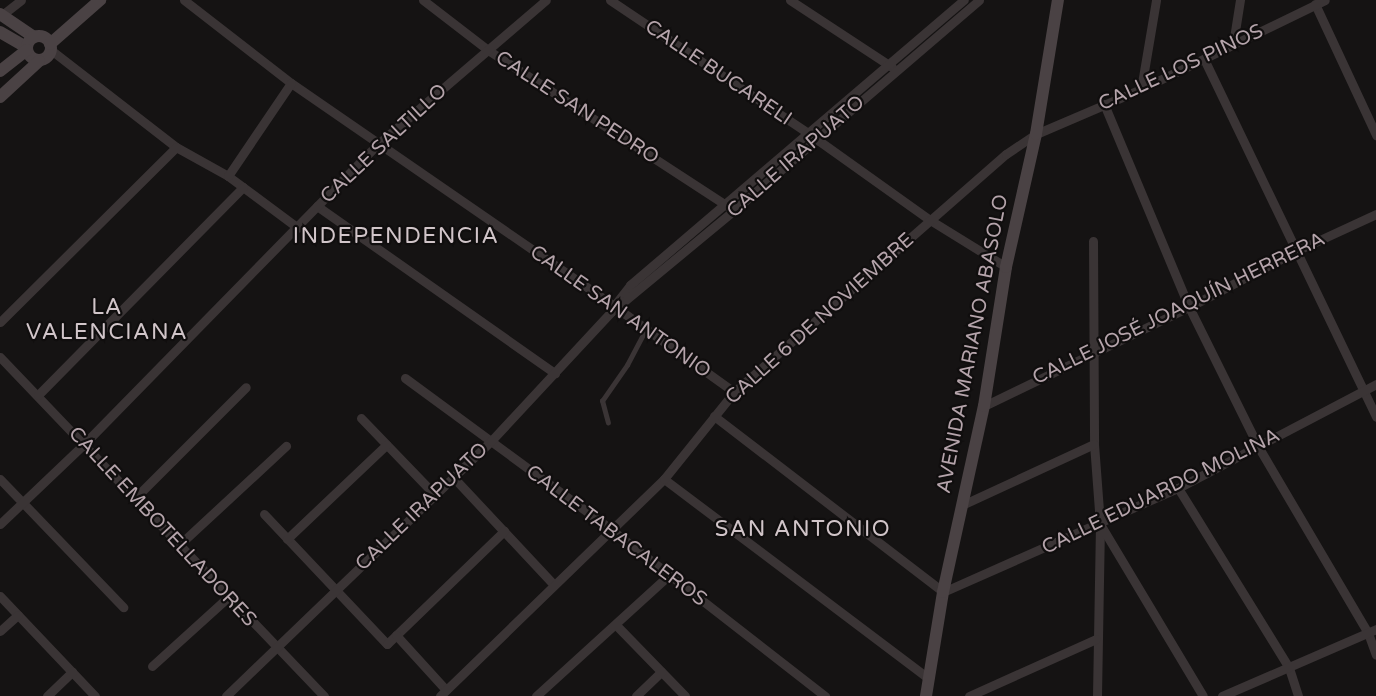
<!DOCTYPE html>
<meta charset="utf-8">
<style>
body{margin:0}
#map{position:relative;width:1376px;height:696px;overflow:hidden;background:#151313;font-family:"Varela Round",sans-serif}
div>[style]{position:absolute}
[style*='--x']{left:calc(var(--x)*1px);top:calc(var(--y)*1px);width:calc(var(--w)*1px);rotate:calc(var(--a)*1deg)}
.lane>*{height:4.5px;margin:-2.25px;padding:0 2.25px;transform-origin:2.25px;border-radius:2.25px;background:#3a3435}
.street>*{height:9px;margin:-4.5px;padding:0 4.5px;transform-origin:4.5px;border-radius:4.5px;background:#3a3435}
.secondary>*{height:12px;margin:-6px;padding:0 6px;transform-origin:6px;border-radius:6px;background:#4a4244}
.secondary>.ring{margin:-6px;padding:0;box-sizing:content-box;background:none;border:12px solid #4a4244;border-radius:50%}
span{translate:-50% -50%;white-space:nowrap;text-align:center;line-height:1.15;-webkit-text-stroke:4.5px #100e0e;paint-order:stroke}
.street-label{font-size:20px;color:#b5a4ab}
.quarter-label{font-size:22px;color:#d1c5c9;letter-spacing:1.5px}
</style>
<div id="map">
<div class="lane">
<div style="--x:608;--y:423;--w:23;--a:-105"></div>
<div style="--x:602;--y:401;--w:44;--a:-55.2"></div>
<div style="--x:627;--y:365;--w:41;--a:-62.2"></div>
</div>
<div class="street">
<div style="--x:184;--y:0;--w:135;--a:37.8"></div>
<div style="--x:291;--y:83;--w:393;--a:34.6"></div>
<div style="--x:614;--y:306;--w:148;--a:35.6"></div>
<div style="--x:423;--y:0;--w:82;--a:37.6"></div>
<div style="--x:488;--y:50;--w:288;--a:33.1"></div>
<div style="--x:610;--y:0;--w:239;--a:33.9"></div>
<div style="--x:808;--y:133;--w:150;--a:35.5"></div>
<div style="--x:930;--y:220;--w:89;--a:31.7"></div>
<div style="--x:790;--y:0;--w:122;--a:33.3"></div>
<div style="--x:1315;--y:4;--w:145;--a:65"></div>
<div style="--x:2;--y:15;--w:24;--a:-38"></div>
<div style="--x:1233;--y:44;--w:45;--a:-81"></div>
<div style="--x:51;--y:50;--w:158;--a:37.8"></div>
<div style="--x:176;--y:147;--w:60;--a:29.1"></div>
<div style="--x:228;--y:176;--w:87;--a:36.6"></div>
<div style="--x:1204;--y:59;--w:397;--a:64.3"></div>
<div style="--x:1141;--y:89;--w:90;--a:-80.4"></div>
<div style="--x:1104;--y:104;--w:220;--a:67.3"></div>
<div style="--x:1189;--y:307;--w:157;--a:63.6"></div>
<div style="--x:1259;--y:448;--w:215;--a:59.5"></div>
<div style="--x:1368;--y:633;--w:23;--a:70"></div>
<div style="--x:228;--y:176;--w:112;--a:-55.9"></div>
<div style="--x:317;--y:206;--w:291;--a:35.1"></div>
<div style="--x:1093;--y:241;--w:203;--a:89.7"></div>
<div style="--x:1094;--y:444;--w:80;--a:85.7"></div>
<div style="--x:1100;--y:524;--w:172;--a:91"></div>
<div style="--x:613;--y:307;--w:28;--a:-52"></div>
<div style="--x:630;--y:285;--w:439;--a:-40.5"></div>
<div style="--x:0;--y:322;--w:248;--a:-44.8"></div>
<div style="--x:0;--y:357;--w:469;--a:46.3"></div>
<div style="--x:405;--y:378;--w:258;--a:36.3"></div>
<div style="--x:613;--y:531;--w:269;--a:37.9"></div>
<div style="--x:38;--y:395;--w:292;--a:-45.4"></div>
<div style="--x:984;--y:406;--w:228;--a:-25.8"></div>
<div style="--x:1189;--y:307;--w:121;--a:-27.6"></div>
<div style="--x:1296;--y:251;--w:88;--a:-24.8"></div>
<div style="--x:714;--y:416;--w:289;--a:37.5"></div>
<div style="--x:943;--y:592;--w:257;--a:-23.9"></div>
<div style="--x:1178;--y:488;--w:224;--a:-27.7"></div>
<div style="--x:361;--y:418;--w:107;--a:46.1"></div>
<div style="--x:454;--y:478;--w:146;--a:46.9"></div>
<div style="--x:0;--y:479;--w:178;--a:46.1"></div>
<div style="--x:664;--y:479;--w:332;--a:37"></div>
<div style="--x:1178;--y:488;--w:211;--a:58.3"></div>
<div style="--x:1289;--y:668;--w:29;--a:72"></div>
<div style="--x:134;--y:499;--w:158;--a:-45"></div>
<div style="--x:962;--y:505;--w:145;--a:-24.8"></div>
<div style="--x:264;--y:514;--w:179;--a:46.6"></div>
<div style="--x:387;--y:644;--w:163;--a:-44"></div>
<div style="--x:0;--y:524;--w:116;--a:-43.6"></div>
<div style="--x:84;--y:444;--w:420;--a:-45.6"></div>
<div style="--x:378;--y:144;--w:221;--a:-40.6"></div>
<div style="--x:1100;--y:524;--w:200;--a:59.1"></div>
<div style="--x:287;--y:539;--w:137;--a:-43.5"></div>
<div style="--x:179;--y:545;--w:146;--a:-42.8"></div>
<div style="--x:0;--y:596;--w:138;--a:46.5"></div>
<div style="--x:616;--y:625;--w:99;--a:45.8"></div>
<div style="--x:0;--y:631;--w:24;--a:-42"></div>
<div style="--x:396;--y:635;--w:74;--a:47.7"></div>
<div style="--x:152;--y:666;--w:103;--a:-42.2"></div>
<div style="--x:47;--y:696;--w:35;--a:-44"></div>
<div style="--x:226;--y:696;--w:368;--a:-43.9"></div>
<div style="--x:491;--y:441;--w:176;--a:-47.1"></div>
<div style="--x:611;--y:312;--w:158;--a:-39.6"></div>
<div style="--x:733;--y:211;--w:324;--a:-40.6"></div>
<div style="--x:440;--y:696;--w:312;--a:-44.1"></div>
<div style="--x:664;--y:479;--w:112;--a:-51.2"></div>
<div style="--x:734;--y:392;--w:361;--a:-41.2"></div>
<div style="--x:1006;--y:154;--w:36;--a:-34"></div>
<div style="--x:1036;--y:134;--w:114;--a:-23.2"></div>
<div style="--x:1141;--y:89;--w:204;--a:-25.8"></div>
<div style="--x:536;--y:696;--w:180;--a:-42.3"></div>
<div style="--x:636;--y:696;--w:35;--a:-44"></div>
<div style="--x:969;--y:696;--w:139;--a:-24.2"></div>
<div style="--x:1222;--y:696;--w:168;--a:-23.5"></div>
</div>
<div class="secondary">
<div style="--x:0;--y:14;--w:41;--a:34.1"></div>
<div style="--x:0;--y:32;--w:30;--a:30"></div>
<div class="ring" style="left:27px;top:36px;width:12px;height:12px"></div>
<div style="--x:50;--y:44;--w:67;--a:-41.3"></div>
<div style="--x:0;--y:71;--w:34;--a:-38"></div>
<div style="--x:0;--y:97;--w:53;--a:-42.7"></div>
<div style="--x:926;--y:696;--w:105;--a:-80.7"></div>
<div style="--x:943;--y:592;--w:190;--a:-77.6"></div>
<div style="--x:984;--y:406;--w:141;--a:-81"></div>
<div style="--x:1006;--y:267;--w:136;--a:-77.3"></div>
<div style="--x:1036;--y:134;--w:136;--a:-80.7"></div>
</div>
<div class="street-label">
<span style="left:1181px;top:68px;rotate:-25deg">CALLE LOS PINOS</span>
<span style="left:718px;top:73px;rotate:34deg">CALLE BUCARELI</span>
<span style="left:577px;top:108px;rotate:33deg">CALLE SAN PEDRO</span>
<span style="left:384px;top:144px;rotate:-43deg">CALLE SALTILLO</span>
<span style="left:796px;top:157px;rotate:-41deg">CALLE IRAPUATO</span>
<span style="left:1179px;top:309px;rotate:-26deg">CALLE JOSÉ JOAQUÍN HERRERA</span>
<span style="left:620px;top:312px;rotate:35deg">CALLE SAN ANTONIO</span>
<span style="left:820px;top:319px;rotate:-42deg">CALLE 6 DE NOVIEMBRE</span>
<span style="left:973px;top:344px;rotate:-79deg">AVENIDA MARIANO ABASOLO</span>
<span style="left:1161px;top:492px;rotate:-26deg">CALLE EDUARDO MOLINA</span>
<span style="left:422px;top:507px;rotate:-44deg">CALLE IRAPUATO</span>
<span style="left:162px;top:527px;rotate:47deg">CALLE EMBOTELLADORES</span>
<span style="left:616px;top:536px;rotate:37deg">CALLE TABACALEROS</span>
</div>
<div class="quarter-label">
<span style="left:396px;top:237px">INDEPENDENCIA</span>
<span style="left:107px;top:320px">LA<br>VALENCIANA</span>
<span style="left:803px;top:530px">SAN ANTONIO</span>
</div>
</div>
